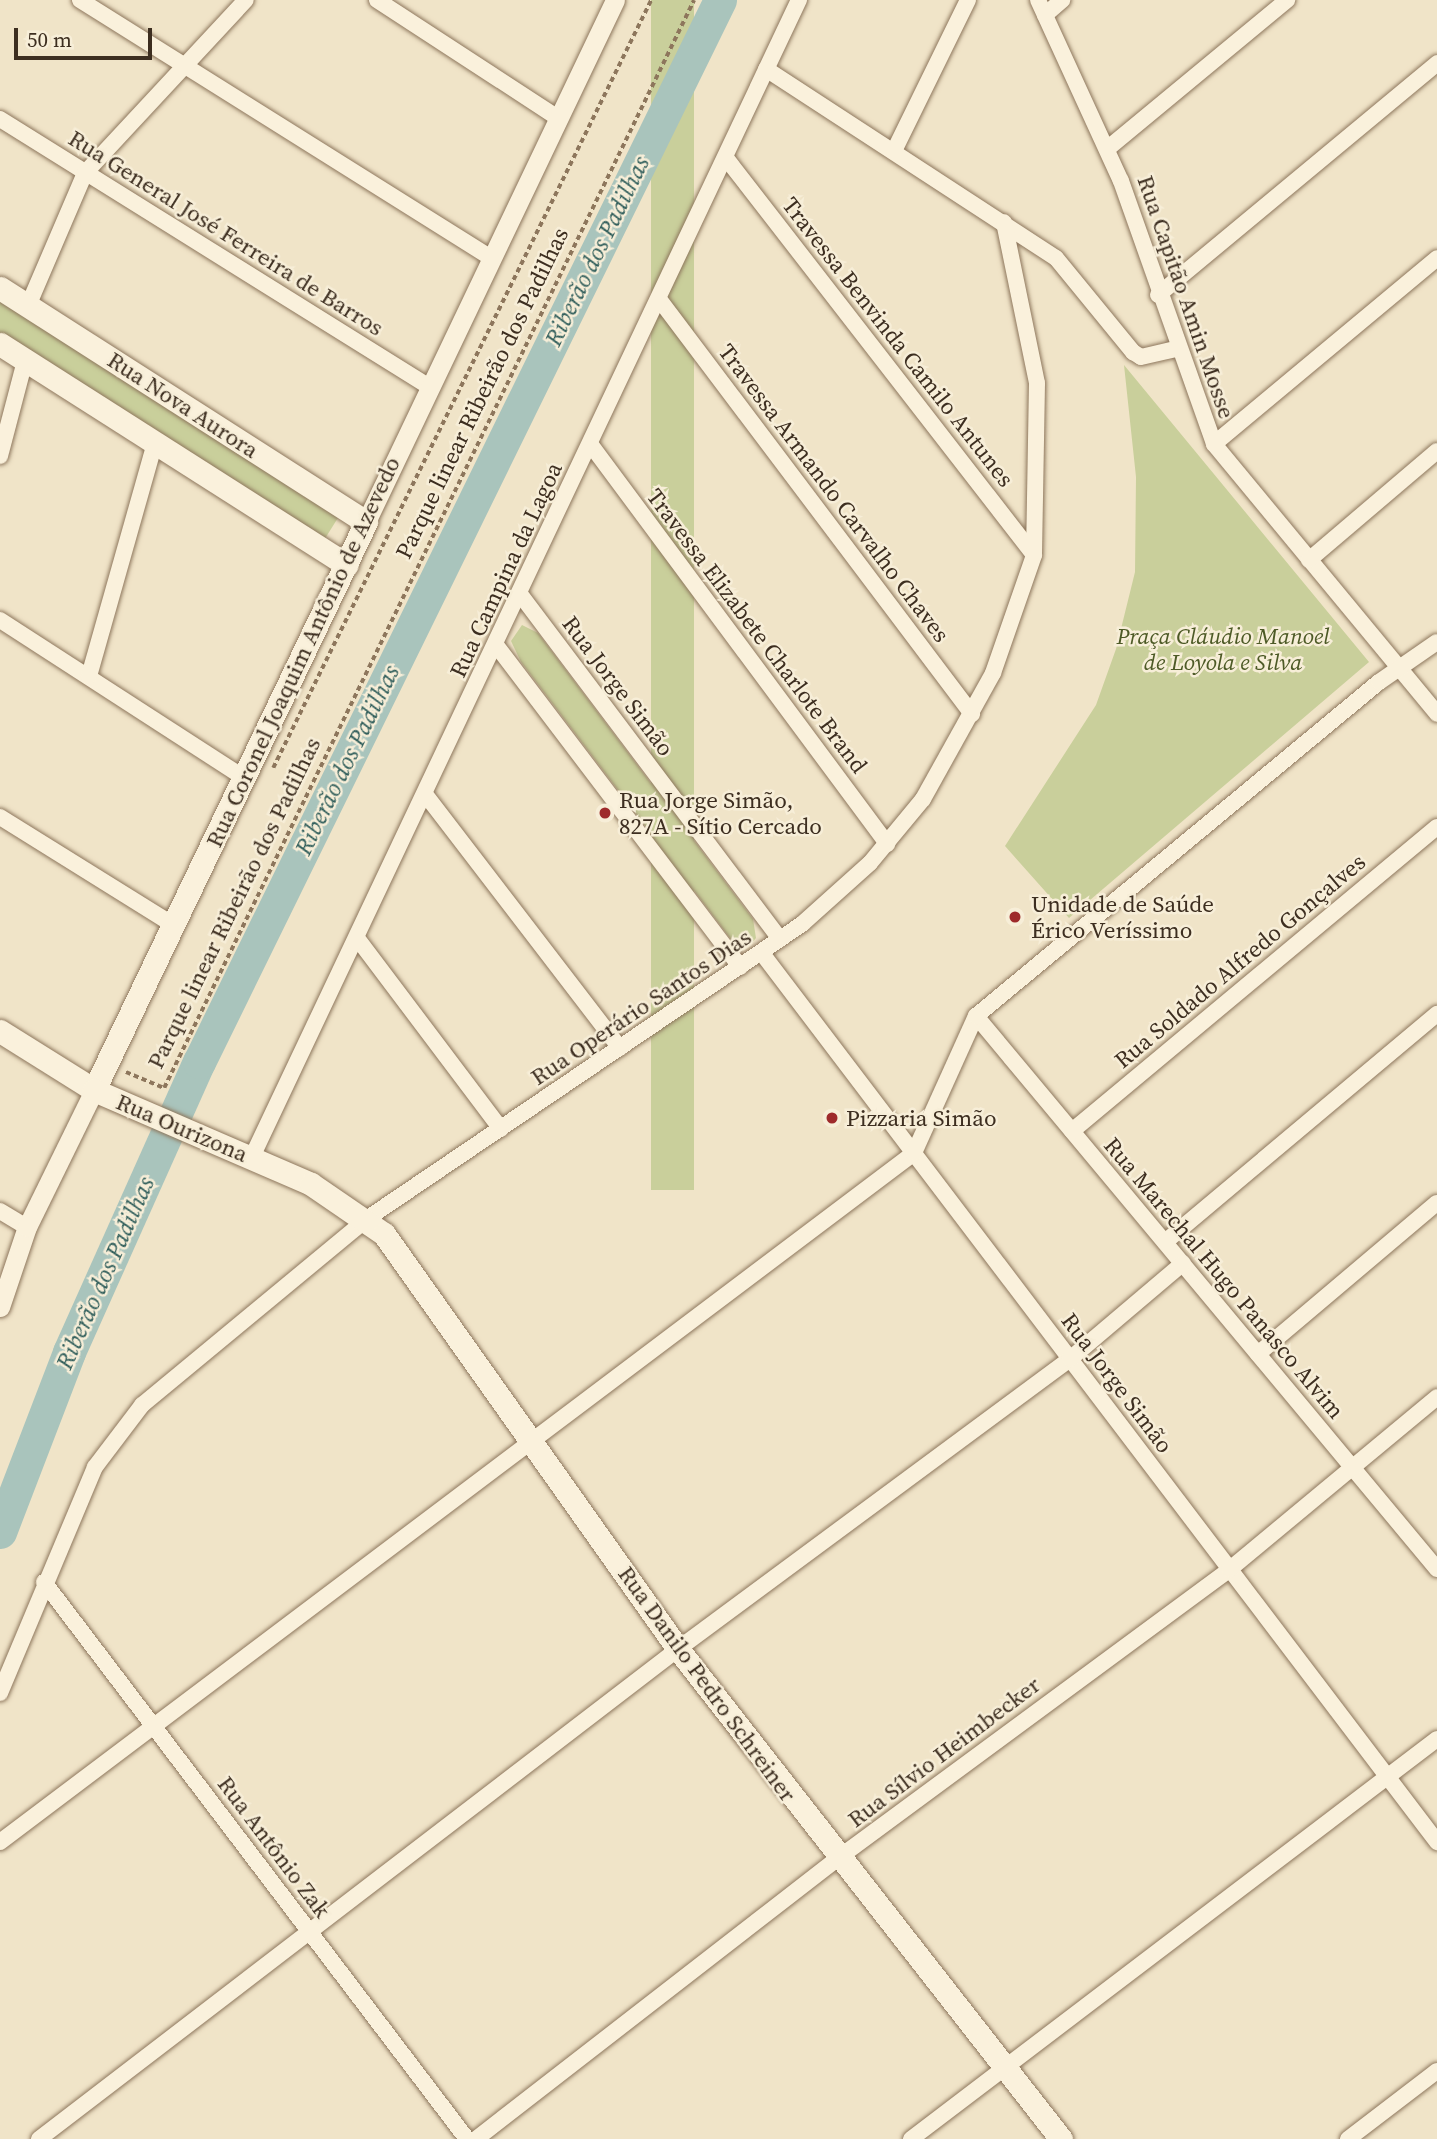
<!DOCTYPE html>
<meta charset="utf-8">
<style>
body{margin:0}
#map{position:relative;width:1437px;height:2139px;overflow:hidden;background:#f0e4c8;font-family:"Source Serif 4",serif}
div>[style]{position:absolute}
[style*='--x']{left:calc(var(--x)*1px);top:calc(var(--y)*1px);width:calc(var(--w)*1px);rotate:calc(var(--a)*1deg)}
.green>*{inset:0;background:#c9cf9b;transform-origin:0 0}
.river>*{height:33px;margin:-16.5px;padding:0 16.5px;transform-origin:16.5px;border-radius:16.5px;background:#a9c4bc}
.path>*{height:3.5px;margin-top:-1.75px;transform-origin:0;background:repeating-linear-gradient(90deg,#8d765c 0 5px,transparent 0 8.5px)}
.roads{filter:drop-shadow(0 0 2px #8d765c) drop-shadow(0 0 2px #8d765c)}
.minor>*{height:16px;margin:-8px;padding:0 8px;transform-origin:8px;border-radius:8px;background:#faf1dc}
.tertiary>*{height:19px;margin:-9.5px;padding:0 9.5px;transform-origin:9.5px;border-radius:9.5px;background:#faf1dc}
.secondary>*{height:23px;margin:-11.5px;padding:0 11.5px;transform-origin:11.5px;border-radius:11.5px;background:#faf1dc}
.dots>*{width:19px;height:19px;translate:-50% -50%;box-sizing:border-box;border:4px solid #f7eed8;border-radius:50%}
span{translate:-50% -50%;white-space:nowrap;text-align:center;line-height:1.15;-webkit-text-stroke:5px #f7eed8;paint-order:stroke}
.street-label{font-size:23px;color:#3d2e20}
.park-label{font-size:23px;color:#4d5a26;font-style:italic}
.poi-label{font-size:23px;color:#3d2e20}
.left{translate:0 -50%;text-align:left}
.water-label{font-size:24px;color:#2f5d5a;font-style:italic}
.scale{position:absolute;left:14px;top:28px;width:138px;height:32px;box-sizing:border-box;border:4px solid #3d2e20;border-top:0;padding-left:9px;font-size:21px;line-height:24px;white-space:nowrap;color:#3d2e20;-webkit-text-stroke:5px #f7eed8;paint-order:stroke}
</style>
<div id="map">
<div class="green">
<div style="left:651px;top:0;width:43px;height:1190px"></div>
<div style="left:0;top:302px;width:401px;height:30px;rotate:32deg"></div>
<div style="clip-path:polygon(1124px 365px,1369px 662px,1069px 918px,1005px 846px,1096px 705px,1116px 649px,1135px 572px,1136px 477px)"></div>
<div style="clip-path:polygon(522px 625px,538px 633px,753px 919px,756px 938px,750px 945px,733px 942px,521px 662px,511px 641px)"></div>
</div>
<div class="river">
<div style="--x:0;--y:1532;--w:193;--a:-69"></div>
<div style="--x:69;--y:1352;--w:318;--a:-65.9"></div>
<div style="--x:199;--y:1062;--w:1183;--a:-63.87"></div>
</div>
<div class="path">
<div style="--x:273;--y:768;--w:856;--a:-63.79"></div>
<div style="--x:126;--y:1072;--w:41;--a:22.8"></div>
<div style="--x:164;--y:1088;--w:1210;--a:-64.03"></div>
</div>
<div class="roads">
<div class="minor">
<div style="--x:80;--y:0;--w:484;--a:32.1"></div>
<div style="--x:377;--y:0;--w:216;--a:33.1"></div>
<div style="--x:1038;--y:0;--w:199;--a:65.4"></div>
<div style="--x:1121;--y:181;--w:279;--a:70.5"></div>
<div style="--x:1214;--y:444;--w:350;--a:50.4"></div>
<div style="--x:1045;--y:15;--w:23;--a:-41"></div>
<div style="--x:766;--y:69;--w:346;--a:33.1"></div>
<div style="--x:1056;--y:258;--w:122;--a:50.7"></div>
<div style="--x:1133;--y:352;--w:9;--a:32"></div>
<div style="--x:1141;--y:357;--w:36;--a:-13"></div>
<div style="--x:0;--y:119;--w:504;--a:31.96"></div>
<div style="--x:1107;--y:149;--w:234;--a:-39.6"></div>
<div style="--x:894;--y:151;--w:168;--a:-63.9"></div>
<div style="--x:726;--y:158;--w:502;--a:52.2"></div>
<div style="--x:1158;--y:295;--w:363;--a:-39.7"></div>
<div style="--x:659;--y:299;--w:520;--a:52.98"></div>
<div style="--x:28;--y:306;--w:145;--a:-66.8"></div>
<div style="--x:85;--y:173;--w:236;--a:-47.1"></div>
<div style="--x:1214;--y:444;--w:290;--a:-39.8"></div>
<div style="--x:591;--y:445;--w:497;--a:53.4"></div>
<div style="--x:0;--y:456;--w:98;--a:-75.3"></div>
<div style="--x:1309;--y:560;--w:168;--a:-40.4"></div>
<div style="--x:520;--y:594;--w:432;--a:53"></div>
<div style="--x:0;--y:620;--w:289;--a:32.9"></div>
<div style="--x:496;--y:645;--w:404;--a:52.8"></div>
<div style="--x:89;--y:676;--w:242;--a:-74.2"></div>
<div style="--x:425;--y:794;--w:320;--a:52.5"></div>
<div style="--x:0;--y:817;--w:206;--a:31.9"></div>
<div style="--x:357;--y:938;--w:239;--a:53"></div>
<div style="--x:761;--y:952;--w:1118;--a:52.78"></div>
<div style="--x:976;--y:1016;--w:720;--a:50.18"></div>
<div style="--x:1072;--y:1131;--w:475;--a:-39.8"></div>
<div style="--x:252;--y:1157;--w:1280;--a:-64.7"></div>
<div style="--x:0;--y:1211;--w:31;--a:31"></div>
<div style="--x:1165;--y:1242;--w:355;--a:-40"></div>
<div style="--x:1258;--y:1354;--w:234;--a:-40.2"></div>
<div style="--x:44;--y:1582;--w:699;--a:52.79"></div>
<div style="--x:0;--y:1693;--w:245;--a:-67.2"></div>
<div style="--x:95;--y:1467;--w:78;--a:-52.8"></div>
<div style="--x:142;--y:1405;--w:293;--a:-39.6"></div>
<div style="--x:368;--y:1218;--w:524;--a:-34.11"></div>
<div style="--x:802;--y:924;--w:91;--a:-41.9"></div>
<div style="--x:870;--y:863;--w:83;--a:-50.4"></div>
<div style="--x:923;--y:799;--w:144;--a:-60.9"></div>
<div style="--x:993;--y:673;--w:125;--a:-70.8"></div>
<div style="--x:1034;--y:555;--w:172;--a:-89"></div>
<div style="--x:1037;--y:383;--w:164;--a:-101.6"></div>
<div style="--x:0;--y:1842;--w:1145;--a:-37.01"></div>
<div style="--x:914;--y:1153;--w:150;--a:-65.7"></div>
<div style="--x:976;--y:1016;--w:523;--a:-39.65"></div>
<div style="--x:1379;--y:682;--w:70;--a:-34.6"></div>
<div style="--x:39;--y:2139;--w:805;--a:-37.48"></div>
<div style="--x:678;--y:1649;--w:488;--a:-36.5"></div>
<div style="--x:1070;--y:1359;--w:148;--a:-40.3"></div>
<div style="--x:476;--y:2139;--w:457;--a:-37.8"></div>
<div style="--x:837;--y:1859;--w:488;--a:-36.4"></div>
<div style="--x:1230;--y:1569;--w:269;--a:-39.7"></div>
<div style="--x:911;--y:2139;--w:661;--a:-37.25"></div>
<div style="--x:1348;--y:2139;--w:112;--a:-37.4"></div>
</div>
<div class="tertiary">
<div style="--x:366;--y:522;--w:578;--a:-64.5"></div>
<div style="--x:0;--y:1307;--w:84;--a:-71.4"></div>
<div style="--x:27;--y:1227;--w:153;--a:-63.9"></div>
</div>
<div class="secondary">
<div style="--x:0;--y:288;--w:434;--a:32.6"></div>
<div style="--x:366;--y:522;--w:630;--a:115.59"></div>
<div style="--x:0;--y:344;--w:411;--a:32.5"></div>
<div style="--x:0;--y:1031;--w:111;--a:32.1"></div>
<div style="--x:94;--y:1090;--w:236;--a:23.4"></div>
<div style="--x:311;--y:1184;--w:88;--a:34.4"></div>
<div style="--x:384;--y:1234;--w:509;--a:54.68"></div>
<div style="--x:678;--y:1649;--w:622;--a:51.99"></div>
</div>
</div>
<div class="dots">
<div style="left:605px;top:813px;background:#9e2a2b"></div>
<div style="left:1015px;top:917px;background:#9e2a2b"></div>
<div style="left:832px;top:1118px;background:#9e2a2b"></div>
</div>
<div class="street-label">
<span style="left:226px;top:233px;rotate:32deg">Rua General José Ferreira de Barros</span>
<span style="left:1186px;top:297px;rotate:71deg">Rua Capitão Amin Mosse</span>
<span style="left:898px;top:342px;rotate:52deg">Travessa Benvinda Camilo Antunes</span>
<span style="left:482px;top:393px;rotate:-64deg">Parque linear Ribeirão dos Padilhas</span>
<span style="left:183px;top:405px;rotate:33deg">Rua Nova Aurora</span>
<span style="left:834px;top:493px;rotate:53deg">Travessa Armando Carvalho Chaves</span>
<span style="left:506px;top:570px;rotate:-65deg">Rua Campina da Lagoa</span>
<span style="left:757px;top:631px;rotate:53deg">Travessa Elizabete Charlote Brand</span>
<span style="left:303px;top:652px;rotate:-65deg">Rua Coronel Joaquim Antônio de Azevedo</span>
<span style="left:618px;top:686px;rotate:53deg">Rua Jorge Simão</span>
<span style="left:234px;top:903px;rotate:-64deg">Parque linear Ribeirão dos Padilhas</span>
<span style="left:1240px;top:961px;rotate:-40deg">Rua Soldado Alfredo Gonçalves</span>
<span style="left:641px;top:1007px;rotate:-34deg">Rua Operário Santos Dias</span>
<span style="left:182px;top:1128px;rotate:23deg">Rua Ourizona</span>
<span style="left:1224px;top:1278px;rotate:50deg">Rua Marechal Hugo Panasco Alvim</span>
<span style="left:1117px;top:1383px;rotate:53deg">Rua Jorge Simão</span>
<span style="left:707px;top:1684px;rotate:54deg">Rua Danilo Pedro Schreiner</span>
<span style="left:944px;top:1752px;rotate:-37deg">Rua Sílvio Heimbecker</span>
<span style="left:274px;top:1847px;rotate:53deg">Rua Antônio Zak</span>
</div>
<div class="park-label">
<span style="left:1223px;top:649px">Praça Cláudio Manoel<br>de Loyola e Silva</span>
</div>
<div class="poi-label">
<span class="left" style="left:619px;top:813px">Rua Jorge Simão,<br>827A - Sítio Cercado</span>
<span class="left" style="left:1031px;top:917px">Unidade de Saúde<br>Érico Veríssimo</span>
<span class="left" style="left:846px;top:1118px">Pizzaria Simão</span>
</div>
<div class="water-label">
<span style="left:597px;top:251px;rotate:-64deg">Riberão dos Padilhas</span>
<span style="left:347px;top:760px;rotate:-64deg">Riberão dos Padilhas</span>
<span style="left:105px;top:1273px;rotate:-66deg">Riberão dos Padilhas</span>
</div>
<div class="scale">50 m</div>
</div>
